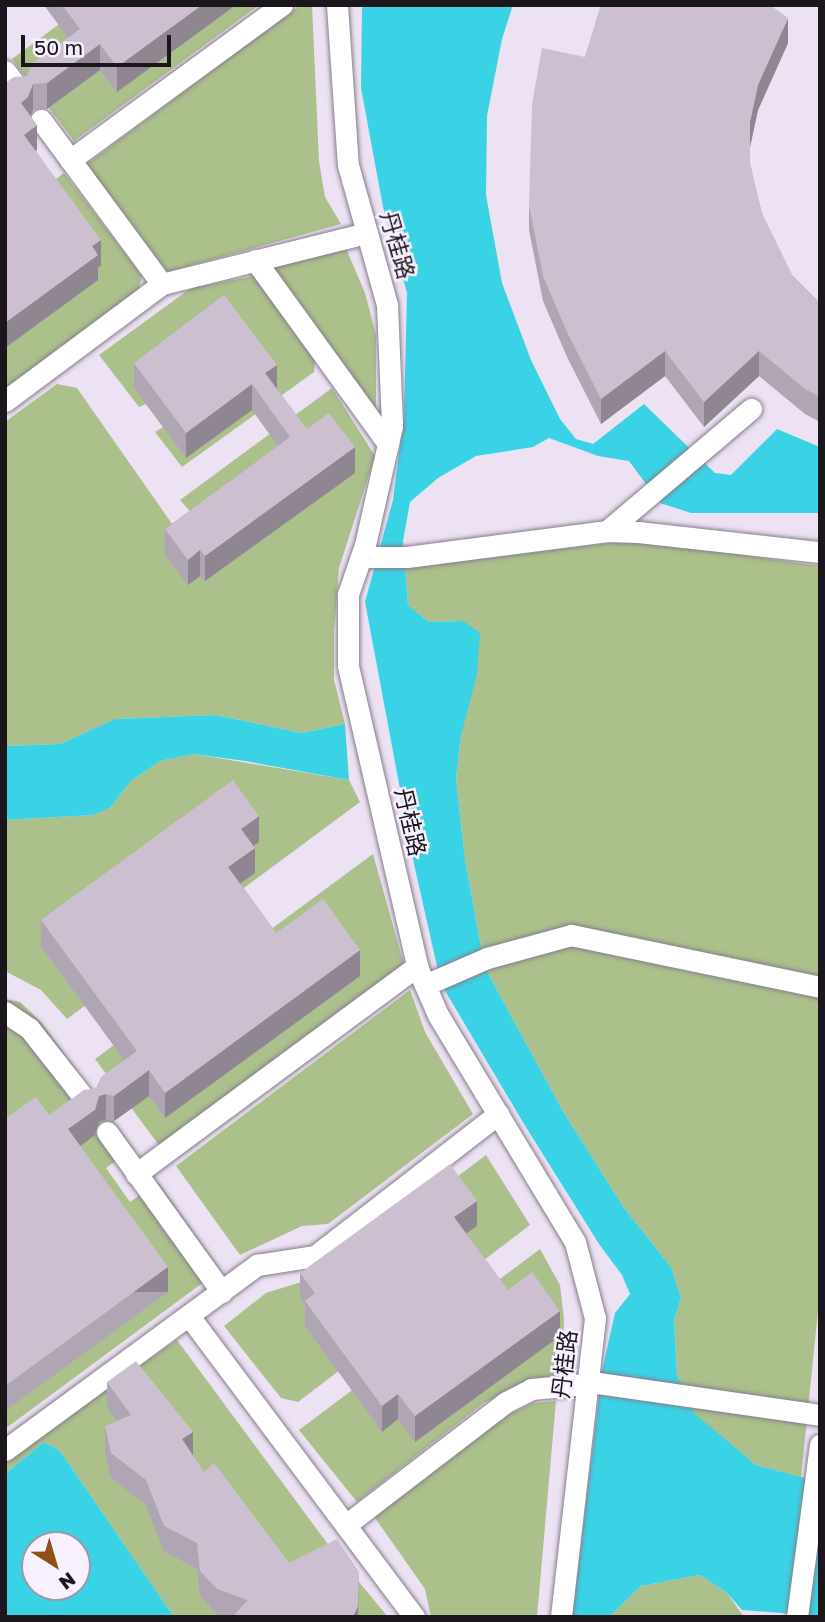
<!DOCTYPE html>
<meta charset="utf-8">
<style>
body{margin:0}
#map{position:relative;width:825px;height:1622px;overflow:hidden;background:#ece2f3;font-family:"Golos Text","Noto Sans SC",sans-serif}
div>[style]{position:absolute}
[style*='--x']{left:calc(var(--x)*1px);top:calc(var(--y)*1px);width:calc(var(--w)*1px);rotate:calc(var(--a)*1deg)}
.green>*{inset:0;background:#abc08b}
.water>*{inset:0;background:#3ad3e5}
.roads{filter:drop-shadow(0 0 2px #867d8c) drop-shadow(0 0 2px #867d8c)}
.minor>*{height:21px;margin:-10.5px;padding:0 10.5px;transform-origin:10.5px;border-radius:10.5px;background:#fff}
.wall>*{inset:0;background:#afa5b3}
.shaded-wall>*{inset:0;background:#8f8692;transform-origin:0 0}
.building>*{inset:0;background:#ccc0d0}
span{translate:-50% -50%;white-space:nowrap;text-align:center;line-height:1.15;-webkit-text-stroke:5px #f8f0fe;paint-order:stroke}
.street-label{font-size:23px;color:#1a161c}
.frame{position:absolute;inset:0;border:7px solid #1a161c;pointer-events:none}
.north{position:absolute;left:21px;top:1531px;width:70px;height:70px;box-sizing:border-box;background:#f8f0fe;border:2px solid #9f99a4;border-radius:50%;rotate:143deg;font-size:19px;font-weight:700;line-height:28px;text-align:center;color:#1a161c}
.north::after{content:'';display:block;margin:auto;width:24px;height:32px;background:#8e5113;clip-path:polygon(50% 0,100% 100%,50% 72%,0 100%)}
.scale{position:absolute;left:21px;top:35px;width:150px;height:32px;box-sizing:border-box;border:4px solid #1a161c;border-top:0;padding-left:9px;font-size:21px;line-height:24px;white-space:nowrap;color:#1a161c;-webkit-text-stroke:5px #f8f0fe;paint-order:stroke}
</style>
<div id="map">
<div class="green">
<div style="clip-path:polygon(85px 5px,259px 5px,74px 141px,12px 59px)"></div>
<div style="clip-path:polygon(300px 5px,312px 5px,319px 161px,325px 197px,341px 224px,167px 272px,87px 164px)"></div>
<div style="clip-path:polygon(64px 173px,142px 276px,139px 289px,5px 390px,5px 217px)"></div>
<div style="clip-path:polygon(345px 246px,365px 293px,376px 335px,376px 416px,269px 265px)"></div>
<div style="clip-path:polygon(254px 276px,315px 361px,314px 372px,182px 467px,155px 432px,163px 427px,146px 404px,139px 407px,99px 355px,191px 288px)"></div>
<div style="clip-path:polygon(57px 384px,77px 388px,184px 541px,203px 526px,180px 500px,332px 388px,375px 456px,339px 568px,334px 631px,334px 680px,345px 724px,302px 733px,216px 715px,115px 719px,60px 744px,5px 746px,5px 422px)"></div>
<div style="clip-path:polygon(634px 540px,820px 566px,820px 1292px,801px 1477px,756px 1465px,695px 1415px,677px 1375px,674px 1320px,681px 1298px,671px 1267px,624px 1208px,564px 1113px,485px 968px,465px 860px,456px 779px,461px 736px,463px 621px,429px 622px,408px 605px,405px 568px)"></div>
<div style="clip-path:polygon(194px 754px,349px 780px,360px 802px,67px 1019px,41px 990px,5px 971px,5px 820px,93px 815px,110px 808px,131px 781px,160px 761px)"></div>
<div style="clip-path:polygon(373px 854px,404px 965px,161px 1148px,95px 1059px)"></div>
<div style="clip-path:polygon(410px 990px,425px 1032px,473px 1114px,328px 1224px,302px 1226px,240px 1255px,176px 1166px)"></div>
<div style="clip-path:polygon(5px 999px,20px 1002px,42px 1023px,133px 1148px,106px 1168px,130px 1202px,158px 1182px,220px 1270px,5px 1429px)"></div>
<div style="clip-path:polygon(486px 1155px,530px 1225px,298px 1402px,281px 1398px,224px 1326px,266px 1293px,330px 1273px)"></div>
<div style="clip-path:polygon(540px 1249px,560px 1285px,564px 1319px,562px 1380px,528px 1385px,485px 1402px,357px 1502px,299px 1430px)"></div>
<div style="clip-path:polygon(177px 1340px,330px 1547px,388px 1617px,174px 1617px,60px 1451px,44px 1442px,5px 1474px,5px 1460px)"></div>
<div style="clip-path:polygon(556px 1401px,537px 1617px,431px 1617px,425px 1589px,373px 1515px,500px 1419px,533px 1403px)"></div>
<div style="clip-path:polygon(700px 1575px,727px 1593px,744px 1617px,609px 1617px,641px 1586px)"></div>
</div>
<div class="water">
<div style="clip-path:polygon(362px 5px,513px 5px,502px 39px,487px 116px,486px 195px,502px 283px,531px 360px,560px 419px,576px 439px,593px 444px,644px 404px,715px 473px,731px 475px,777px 429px,820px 447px,820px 513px,691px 513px,660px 503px,629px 461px,598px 456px,549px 438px,533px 447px,476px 456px,438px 478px,410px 502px,403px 541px,408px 605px,429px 622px,463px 621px,480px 633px,477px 674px,461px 736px,456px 779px,465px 860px,485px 968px,564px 1113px,624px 1208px,671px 1267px,681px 1298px,674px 1320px,677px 1375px,695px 1414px,756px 1465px,820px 1482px,820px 1616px,742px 1610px,727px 1593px,700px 1575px,641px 1586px,609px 1617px,572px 1617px,602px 1371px,615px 1313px,630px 1294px,622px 1275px,599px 1244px,524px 1124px,441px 984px,414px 864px,365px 602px,393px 500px,404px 415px,407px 293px,383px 207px,361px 88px)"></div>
<div style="clip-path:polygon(216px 715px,302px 733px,345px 724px,349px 780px,245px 761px,194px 754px,160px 761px,131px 781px,110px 808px,93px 815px,5px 820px,5px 746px,60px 744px,115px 719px)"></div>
<div style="clip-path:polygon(evenodd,44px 1442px,60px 1451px,174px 1617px,5px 1617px,5px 1474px,44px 1442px,35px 1545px,77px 1545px,77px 1587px,35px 1587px,35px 1545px)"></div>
</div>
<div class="roads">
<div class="minor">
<div style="--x:337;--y:5;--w:160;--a:86.1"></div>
<div style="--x:348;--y:165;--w:145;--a:74.4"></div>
<div style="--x:387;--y:305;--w:121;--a:87.6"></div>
<div style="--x:392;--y:426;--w:122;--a:102.8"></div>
<div style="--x:365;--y:545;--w:52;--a:109.1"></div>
<div style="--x:348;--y:594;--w:72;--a:90"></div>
<div style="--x:348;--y:666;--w:311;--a:77"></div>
<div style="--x:418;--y:969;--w:50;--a:66.5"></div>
<div style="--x:438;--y:1015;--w:265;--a:58.9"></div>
<div style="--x:575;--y:1242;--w:79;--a:75.3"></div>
<div style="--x:595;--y:1318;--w:301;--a:96.5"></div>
<div style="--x:5;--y:71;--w:25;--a:53"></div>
<div style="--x:41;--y:120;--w:204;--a:53.6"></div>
<div style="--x:70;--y:160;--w:263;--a:-36.2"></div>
<div style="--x:255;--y:260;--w:227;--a:54.1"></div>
<div style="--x:5;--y:401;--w:196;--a:-36.7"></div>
<div style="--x:162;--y:284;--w:211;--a:-14"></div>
<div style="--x:607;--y:531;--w:189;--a:-40.3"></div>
<div style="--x:361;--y:557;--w:46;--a:0"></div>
<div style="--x:407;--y:557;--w:202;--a:-7.4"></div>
<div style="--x:607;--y:531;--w:31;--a:2"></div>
<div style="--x:638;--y:532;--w:183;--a:6.3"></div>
<div style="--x:425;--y:985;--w:68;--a:-23.5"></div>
<div style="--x:487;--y:958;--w:87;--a:-15.3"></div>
<div style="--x:571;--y:935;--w:254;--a:11.8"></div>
<div style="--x:5;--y:1012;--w:29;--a:34"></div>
<div style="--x:29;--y:1028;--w:95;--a:51.8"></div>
<div style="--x:107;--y:1132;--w:197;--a:54.3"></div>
<div style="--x:136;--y:1174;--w:350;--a:-36.5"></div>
<div style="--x:189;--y:1316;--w:376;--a:53.2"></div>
<div style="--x:5;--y:1450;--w:313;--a:-36.3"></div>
<div style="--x:257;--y:1265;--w:59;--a:-8.8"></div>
<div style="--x:315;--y:1256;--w:232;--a:-37.8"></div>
<div style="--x:347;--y:1524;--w:200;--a:-37.5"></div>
<div style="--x:506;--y:1402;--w:28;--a:-27"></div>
<div style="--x:531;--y:1389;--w:67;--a:-5.1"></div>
<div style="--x:598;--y:1383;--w:224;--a:8.2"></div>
<div style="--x:797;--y:1617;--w:174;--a:-82.4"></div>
</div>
</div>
<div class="wall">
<div style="clip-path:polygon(44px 5px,236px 5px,117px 92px,100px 70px,47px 109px,33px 110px,31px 116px,37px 150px,36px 151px,101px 266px,98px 267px,98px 280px,5px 348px,5px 83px,27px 76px,68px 38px)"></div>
<div style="clip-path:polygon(601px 5px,772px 5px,771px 6px,788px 43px,758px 110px,750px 147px,750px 164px,762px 214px,792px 275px,820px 303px,820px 422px,805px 414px,759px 376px,704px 427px,665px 376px,601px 424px,567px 357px,543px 301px,529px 230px,529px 205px,585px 57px)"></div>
<div style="clip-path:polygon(134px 363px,277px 389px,307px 429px,355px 473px,205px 581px,200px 576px,188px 585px,165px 555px,165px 529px,278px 446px,252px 410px,186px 458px,134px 388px)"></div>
<div style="clip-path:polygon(259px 842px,253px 846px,255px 873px,240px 883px,276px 933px,360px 976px,165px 1118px,149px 1096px,114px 1121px,106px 1119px,99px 1122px,95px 1135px,80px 1146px,168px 1292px,5px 1411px,5px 1119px,49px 1115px,96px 1088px,124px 1060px,41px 946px,41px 920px)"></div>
<div style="clip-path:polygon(477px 1226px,466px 1233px,508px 1290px,560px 1336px,415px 1442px,398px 1419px,382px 1432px,305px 1326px,305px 1304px,300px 1298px,300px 1273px)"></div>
<div style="clip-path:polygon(107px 1382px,193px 1455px,204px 1472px,289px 1563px,358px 1617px,223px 1617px,217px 1614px,200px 1596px,197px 1569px,164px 1551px,146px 1505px,111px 1478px,105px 1451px,105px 1426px,117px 1421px,107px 1407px)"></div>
</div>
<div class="shaded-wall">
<div style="clip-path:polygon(202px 5px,236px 5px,117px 92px,117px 67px)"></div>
<div style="clip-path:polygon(788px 18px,788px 43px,758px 110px,750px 147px,750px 122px,758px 85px)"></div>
<div style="clip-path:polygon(100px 44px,100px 70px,47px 109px,47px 83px)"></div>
<div style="clip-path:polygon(33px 84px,33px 110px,28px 123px,21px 103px)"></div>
<div style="clip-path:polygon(37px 125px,37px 150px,24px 160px,24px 135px)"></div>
<div style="clip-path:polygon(101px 240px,101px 266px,98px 267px,98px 280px,5px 348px,5px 323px,92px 246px)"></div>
<div style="clip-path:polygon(665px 351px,665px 376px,601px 424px,601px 399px)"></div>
<div style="clip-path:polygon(759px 351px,759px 376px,704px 427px,704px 402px)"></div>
<div style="clip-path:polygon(277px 365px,277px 391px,265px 373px)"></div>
<div style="clip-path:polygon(252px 384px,252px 410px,186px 458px,186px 433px)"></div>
<div style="clip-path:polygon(355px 447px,355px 473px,205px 581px,205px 556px)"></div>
<div style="clip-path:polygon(200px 550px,200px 576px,188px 585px,188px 560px)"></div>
<div style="clip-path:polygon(259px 816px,259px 842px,241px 855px,241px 829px)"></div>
<div style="clip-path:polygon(255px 848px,255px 873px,228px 892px,228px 867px)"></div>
<div style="clip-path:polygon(360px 950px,360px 976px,165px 1118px,165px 1093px)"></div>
<div style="clip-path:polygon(149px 1070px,149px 1096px,114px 1121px,114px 1096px)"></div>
<div style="clip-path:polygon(106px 1094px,106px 1119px,99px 1122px,95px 1135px,68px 1155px,68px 1129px,99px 1096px)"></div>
<div style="clip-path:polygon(477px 1201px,477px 1226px,454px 1242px,454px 1217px)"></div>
<div style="left:168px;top:1267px;width:25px;height:202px;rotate:90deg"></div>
<div style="clip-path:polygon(560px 1311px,560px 1336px,415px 1442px,415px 1416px)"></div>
<div style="clip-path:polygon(398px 1394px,398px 1419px,382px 1432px,382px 1406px)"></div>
<div style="clip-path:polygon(193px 1432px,193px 1457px,182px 1439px)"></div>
<div style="clip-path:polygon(359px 1572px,358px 1617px,353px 1617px)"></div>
</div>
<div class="building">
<div style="clip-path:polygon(62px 5px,202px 5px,117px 67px,100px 44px,47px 83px,33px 84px,28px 97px,21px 103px,37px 125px,24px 135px,101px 240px,92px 246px,98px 255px,5px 323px,5px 83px,14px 77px,27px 76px,33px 63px,80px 29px)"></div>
<div style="clip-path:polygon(601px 5px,770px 5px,788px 18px,758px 85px,750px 122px,750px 163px,762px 214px,792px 275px,820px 303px,820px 397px,805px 389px,759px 351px,704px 402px,665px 351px,601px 399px,567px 332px,543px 276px,529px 205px,532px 104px,542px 48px,585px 57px)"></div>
<div style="clip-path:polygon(224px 295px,277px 365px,265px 373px,307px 429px,329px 413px,355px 447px,205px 556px,200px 550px,188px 560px,165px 529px,290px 437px,252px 384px,186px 433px,134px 363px)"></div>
<div style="clip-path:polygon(233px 780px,259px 816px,241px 829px,255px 848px,228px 867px,276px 933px,323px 899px,360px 950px,165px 1093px,149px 1070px,114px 1096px,106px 1094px,99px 1096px,95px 1110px,68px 1129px,168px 1267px,5px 1386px,5px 1119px,36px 1097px,49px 1115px,84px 1090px,96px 1088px,101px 1077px,137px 1051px,41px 920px)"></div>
<div style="clip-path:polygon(450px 1164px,477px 1201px,454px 1217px,508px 1290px,532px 1272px,560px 1311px,415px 1416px,398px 1394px,382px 1406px,305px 1301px,315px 1293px,300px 1273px)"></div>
<div style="clip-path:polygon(136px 1361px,193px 1432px,182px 1439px,204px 1472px,214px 1463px,289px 1563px,337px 1539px,359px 1572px,358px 1606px,353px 1617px,232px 1617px,248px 1600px,217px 1589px,200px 1571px,197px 1543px,164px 1526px,146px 1480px,111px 1453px,105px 1426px,131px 1415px,107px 1382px)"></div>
</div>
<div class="street-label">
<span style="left:398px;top:245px;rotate:74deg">丹桂路</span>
<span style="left:411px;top:822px;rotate:77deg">丹桂路</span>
<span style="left:564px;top:1364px;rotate:-83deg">丹桂路</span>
</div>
<div class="frame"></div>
<div class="north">N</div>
<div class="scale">50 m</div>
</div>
